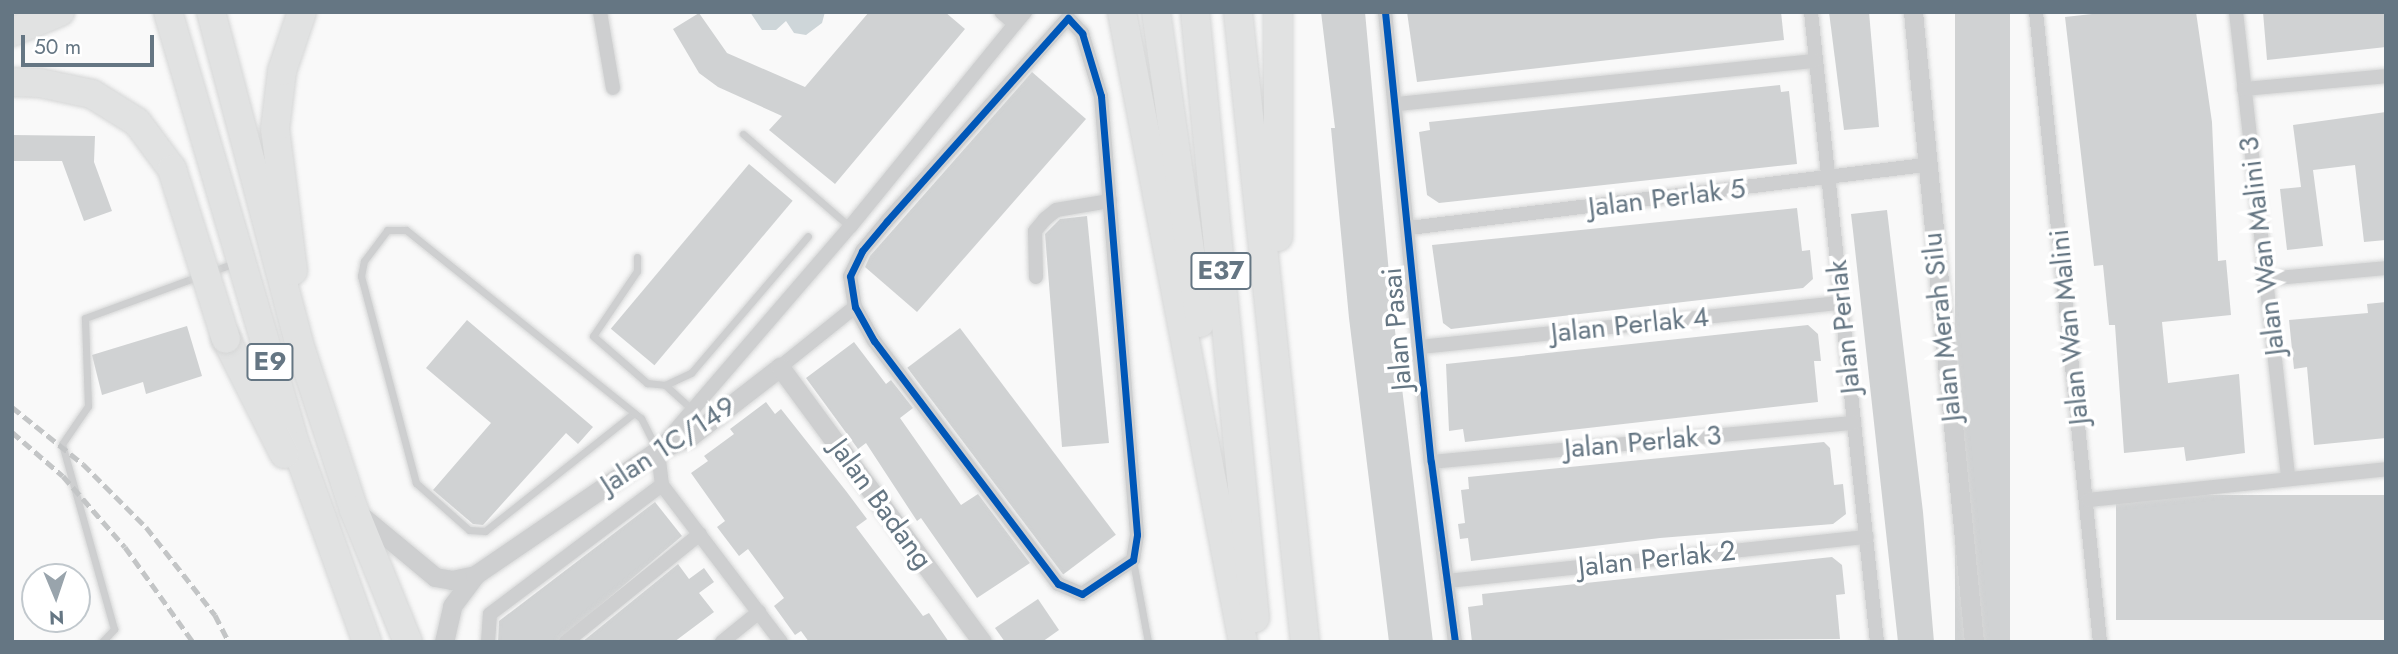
<!DOCTYPE html>
<style>
body{margin:0}
#map{position:relative;width:2398px;height:654px;overflow:hidden;background:#f9f9f9;font-family:Jost,sans-serif}
div>[style]{position:absolute}
[style*='--x']{left:calc(var(--x)*1px);top:calc(var(--y)*1px);width:calc(var(--w)*1px);rotate:calc(var(--a)*1deg)}
.water>*{inset:0;background:#ced6d9}
.building>*{inset:0;background:#d0d2d3;transform-origin:0 0}
.roads{filter:drop-shadow(0 0 2px #d5d6d6) drop-shadow(0 0 2px #d5d6d6)}
.service>*{height:7px;margin:-3.5px;padding:0 3.5px;transform-origin:3.5px;border-radius:3.5px;background:#cecfd0}
.minor>*{height:14px;margin:-7px;padding:0 7px;transform-origin:7px;border-radius:7px;background:#cecfd0}
.tertiary>*{height:19px;margin:-9.5px;padding:0 9.5px;transform-origin:9.5px;border-radius:9.5px;background:#cecfd0}
.motorway>*{height:28px;margin:-14px;padding:0 14px;transform-origin:14px;border-radius:14px;background:#e1e2e2}
.rail>*{height:5px;margin-top:-2.5px;transform-origin:0;background:repeating-linear-gradient(90deg,#c3c5c6 0 10px,transparent 0 15px)}
.bridges{filter:drop-shadow(0 0 2px #d5d6d6) drop-shadow(0 0 2px #d5d6d6)}
.motorway-bridge>*{height:28px;margin:-14px;padding:0 14px;transform-origin:14px;border-radius:14px;background:#e1e2e2}
.cycleway>*{height:7px;margin:-3.5px;padding:0 3.5px;transform-origin:3.5px;border-radius:3.5px;background:#0057b8}
span{translate:-50% -50%;white-space:nowrap;text-align:center;line-height:1.15;-webkit-text-stroke:7px #fff;paint-order:stroke}
.shield-label span{padding:2px 5px;background:#fff;border:2px solid;border-radius:5px;-webkit-text-stroke-width:0}
.shield-label{font-size:26px;color:#657683;font-weight:700}
.street-label{font-size:28px;color:#657683}
.frame{position:absolute;inset:0;border:14px solid #657683;pointer-events:none}
.north{position:absolute;left:21px;top:563px;width:70px;height:70px;box-sizing:border-box;background:#fff;border:2px solid #c1c8cd;border-radius:50%;rotate:178deg;font-size:19px;font-weight:700;line-height:28px;text-align:center;color:#657683}
.north::after{content:'';display:block;margin:auto;width:24px;height:32px;background:#99a4ac;clip-path:polygon(50% 0,100% 100%,50% 72%,0 100%)}
.scale{position:absolute;left:21px;top:35px;width:133px;height:32px;box-sizing:border-box;border:4px solid #657683;border-top:0;padding-left:9px;font-size:21px;line-height:24px;white-space:nowrap;color:#657683;-webkit-text-stroke:5px #fff;paint-order:stroke}
</style>
<div id="map">
<div class="water">
<div style="clip-path:polygon(750px 12px,825px 12px,822px 23px,806px 35px,794px 33px,786px 21px,776px 30px,762px 30px)"></div>
</div>
<div class="building">
<div style="clip-path:polygon(869px 12px,945px 12px,965px 29px,835px 184px,769px 130px,782px 116px,718px 87px,699px 73px,673px 29px,699px 13px,727px 53px,805px 87px)"></div>
<div style="clip-path:polygon(1321px 12px,1365px 12px,1392px 306px,1433px 642px,1389px 642px,1349px 318px,1331px 128px,1335px 128px)"></div>
<div style="clip-path:polygon(1407px 12px,1781px 12px,1784px 40px,1417px 82px)"></div>
<div style="clip-path:polygon(1829px 12px,1869px 12px,1879px 127px,1844px 130px)"></div>
<div style="left:1955px;top:12px;width:55px;height:633px"></div>
<div style="clip-path:polygon(2110px 12px,2196px 12px,2212px 122px,2218px 261px,2226px 260px,2231px 315px,2162px 322px,2168px 383px,2239px 374px,2245px 453px,2186px 461px,2184px 447px,2124px 453px,2115px 325px,2109px 325px,2103px 265px,2094px 266px,2065px 17px)"></div>
<div style="clip-path:polygon(2263px 12px,2386px 12px,2386px 47px,2267px 60px)"></div>
<div style="clip-path:polygon(1032px 72px,1086px 119px,917px 312px,865px 267px,870px 256px)"></div>
<div style="clip-path:polygon(1780px 85px,1781px 92px,1789px 91px,1797px 164px,1439px 203px,1427px 195px,1419px 132px,1430px 130px,1429px 122px)"></div>
<div style="clip-path:polygon(2386px 112px,2386px 240px,2364px 242px,2355px 165px,2313px 170px,2323px 246px,2287px 250px,2280px 189px,2301px 187px,2293px 125px)"></div>
<div style="clip-path:polygon(12px 135px,95px 136px,94px 162px,112px 211px,84px 221px,62px 161px,12px 161px)"></div>
<div style="left:749px;top:164px;width:57px;height:215px;rotate:40deg"></div>
<div style="clip-path:polygon(1797px 208px,1802px 251px,1810px 250px,1813px 279px,1803px 288px,1451px 329px,1443px 323px,1432px 245px)"></div>
<div style="clip-path:polygon(1887px 210px,1923px 512px,1934px 642px,1898px 642px,1853px 231px,1851px 214px)"></div>
<div style="clip-path:polygon(1087px 216px,1109px 443px,1062px 447px,1045px 234px,1060px 219px)"></div>
<div style="clip-path:polygon(2386px 302px,2386px 438px,2314px 445px,2307px 367px,2294px 369px,2289px 320px,2368px 313px,2367px 304px)"></div>
<div style="clip-path:polygon(467px 320px,593px 427px,578px 444px,566px 433px,483px 525px,473px 524px,433px 490px,491px 423px,426px 368px)"></div>
<div style="clip-path:polygon(1808px 325px,1818px 334px,1821px 361px,1814px 361px,1818px 402px,1465px 442px,1463px 429px,1449px 431px,1446px 364px)"></div>
<div style="clip-path:polygon(187px 326px,202px 376px,146px 394px,143px 382px,102px 395px,92px 355px)"></div>
<div style="left:960px;top:328px;width:259px;height:66px;rotate:53deg"></div>
<div style="clip-path:polygon(854px 342px,886px 384px,891px 380px,913px 408px,900px 418px,961px 505px,978px 494px,1030px 563px,977px 598px,921px 518px,917px 521px,866px 443px,858px 449px,806px 378px)"></div>
<div style="clip-path:polygon(766px 402px,775px 414px,781px 409px,846px 491px,867px 519px,856px 527px,923px 616px,929px 613px,949px 642px,809px 642px,801px 631px,795px 635px,774px 606px,784px 598px,748px 549px,739px 556px,717px 527px,725px 521px,691px 473px,708px 461px,704px 456px,734px 434px,730px 429px)"></div>
<div style="clip-path:polygon(1824px 442px,1830px 448px,1834px 485px,1843px 484px,1846px 514px,1833px 524px,1660px 538px,1471px 561px,1468px 538px,1460px 539px,1458px 524px,1465px 523px,1461px 490px,1469px 489px,1468px 477px)"></div>
<div style="left:2386px;top:495px;width:125px;height:270px;rotate:90deg"></div>
<div style="clip-path:polygon(655px 502px,682px 536px,557px 642px,498px 642px,499px 621px)"></div>
<div style="clip-path:polygon(1832px 557px,1842px 565px,1845px 594px,1836px 595px,1840px 639px,1472px 642px,1468px 607px,1483px 605px,1482px 594px)"></div>
<div style="clip-path:polygon(678px 564px,689px 579px,704px 568px,714px 582px,699px 593px,714px 612px,674px 642px,582px 642px)"></div>
<div style="clip-path:polygon(1038px 599px,1059px 630px,1042px 642px,1005px 642px,995px 628px)"></div>
</div>
<div class="roads">
<div class="service">
<div style="--x:743;--y:134;--w:142;--a:41"></div>
<div style="--x:637;--y:257;--w:14;--a:90"></div>
<div style="--x:637;--y:271;--w:78;--a:124.1"></div>
<div style="--x:593;--y:336;--w:72;--a:41"></div>
<div style="--x:647;--y:383;--w:18;--a:6"></div>
<div style="--x:665;--y:385;--w:29;--a:-25"></div>
<div style="--x:691;--y:373;--w:180;--a:-49.5"></div>
<div style="--x:210;--y:272;--w:27;--a:-20"></div>
<div style="--x:665;--y:385;--w:36;--a:42"></div>
<div style="--x:634;--y:413;--w:190;--a:141.6"></div>
<div style="--x:485;--y:531;--w:16;--a:-176"></div>
<div style="--x:469;--y:530;--w:71;--a:-138.4"></div>
<div style="--x:416;--y:483;--w:214;--a:-104.9"></div>
<div style="--x:361;--y:276;--w:15;--a:-79"></div>
<div style="--x:364;--y:261;--w:39;--a:-53"></div>
<div style="--x:387;--y:230;--w:19;--a:0"></div>
<div style="--x:406;--y:230;--w:301;--a:38.7"></div>
<div style="--x:641;--y:418;--w:35;--a:63"></div>
<div style="--x:1133;--y:561;--w:82;--a:79.5"></div>
<div style="--x:102;--y:642;--w:18;--a:-47"></div>
<div style="--x:114;--y:629;--w:192;--a:-105.7"></div>
<div style="--x:62;--y:444;--w:46;--a:-55.6"></div>
<div style="--x:88;--y:406;--w:88;--a:-92"></div>
<div style="--x:85;--y:318;--w:121;--a:-20.2"></div>
</div>
<div class="minor">
<div style="--x:600;--y:12;--w:77;--a:80.3"></div>
<div style="--x:1385;--y:12;--w:452;--a:84.2"></div>
<div style="--x:1431;--y:462;--w:182;--a:82.4"></div>
<div style="--x:1811;--y:12;--w:633;--a:84.02"></div>
<div style="--x:2036;--y:12;--w:633;--a:84.2"></div>
<div style="--x:2236;--y:12;--w:470;--a:83.6"></div>
<div style="--x:1068;--y:18;--w:21;--a:47"></div>
<div style="--x:1082;--y:33;--w:66;--a:73.2"></div>
<div style="--x:1101;--y:96;--w:440;--a:85.3"></div>
<div style="--x:1137;--y:535;--w:25;--a:99"></div>
<div style="--x:1133;--y:560;--w:61;--a:146.3"></div>
<div style="--x:1082;--y:594;--w:26;--a:-157"></div>
<div style="--x:1058;--y:584;--w:305;--a:-127.1"></div>
<div style="--x:874;--y:341;--w:39;--a:-119"></div>
<div style="--x:855;--y:307;--w:31;--a:-99"></div>
<div style="--x:850;--y:276;--w:28;--a:-64"></div>
<div style="--x:862;--y:251;--w:39;--a:-50"></div>
<div style="--x:887;--y:221;--w:272;--a:-48.3"></div>
<div style="--x:1015;--y:24;--w:16;--a:-50"></div>
<div style="--x:2244;--y:89;--w:143;--a:-5.2"></div>
<div style="--x:1397;--y:104;--w:420;--a:-5.9"></div>
<div style="--x:1409;--y:228;--w:520;--a:-6.96"></div>
<div style="--x:1036;--y:277;--w:46;--a:-91.2"></div>
<div style="--x:1035;--y:231;--w:16;--a:-50"></div>
<div style="--x:1045;--y:219;--w:14;--a:-39"></div>
<div style="--x:1056;--y:210;--w:55;--a:-9.5"></div>
<div style="--x:2266;--y:279;--w:121;--a:-5.2"></div>
<div style="--x:1420;--y:347;--w:422;--a:-6"></div>
<div style="--x:780;--y:367;--w:96;--a:-38.7"></div>
<div style="--x:1431;--y:462;--w:425;--a:-5.3"></div>
<div style="--x:2088;--y:500;--w:300;--a:-5.9"></div>
<div style="--x:1447;--y:581;--w:422;--a:-6"></div>
<div style="--x:488;--y:642;--w:28;--a:-86"></div>
<div style="--x:490;--y:614;--w:215;--a:-36.9"></div>
<div style="--x:566;--y:642;--w:172;--a:-38.9"></div>
<div style="--x:722;--y:642;--w:48;--a:-39"></div>
<div style="--x:781;--y:642;--w:197;--a:-127.2"></div>
<div style="--x:662;--y:485;--w:35;--a:-97"></div>
<div style="--x:658;--y:450;--w:294;--a:-49.3"></div>
<div style="--x:850;--y:227;--w:262;--a:-50.9"></div>
<div style="--x:1015;--y:24;--w:18;--a:-139"></div>
</div>
<div class="tertiary">
<div style="--x:1913;--y:12;--w:633;--a:84.47"></div>
<div style="--x:358;--y:513;--w:100;--a:39.7"></div>
<div style="--x:435;--y:577;--w:17;--a:10"></div>
<div style="--x:452;--y:580;--w:24;--a:-12"></div>
<div style="--x:444;--y:642;--w:37;--a:-77"></div>
<div style="--x:452;--y:606;--w:39;--a:-53"></div>
<div style="--x:475;--y:575;--w:222;--a:-34.3"></div>
<div style="--x:658;--y:450;--w:36;--a:-23"></div>
<div style="--x:691;--y:436;--w:113;--a:-37.8"></div>
<div style="--x:780;--y:367;--w:341;--a:53.7"></div>
</div>
<div class="motorway">
<div style="--x:168;--y:12;--w:452;--a:73.6"></div>
<div style="--x:296;--y:446;--w:208;--a:70.1"></div>
<div style="--x:211;--y:12;--w:350;--a:75.1"></div>
<div style="--x:301;--y:350;--w:169;--a:71.7"></div>
<div style="--x:354;--y:510;--w:143;--a:67.8"></div>
<div style="--x:1122;--y:12;--w:642;--a:79.13"></div>
<div style="--x:1156;--y:12;--w:314;--a:81.9"></div>
<div style="--x:1195;--y:12;--w:609;--a:84.35"></div>
<div style="--x:1238;--y:12;--w:634;--a:83.93"></div>
<div style="--x:1278;--y:12;--w:225;--a:90"></div>
<div style="--x:12;--y:32;--w:52;--a:-22.6"></div>
<div style="--x:293;--y:271;--w:143;--a:-97.2"></div>
<div style="--x:275;--y:129;--w:58;--a:-83.1"></div>
<div style="--x:282;--y:71;--w:62;--a:-71.3"></div>
<div style="--x:226;--y:339;--w:129;--a:63.2"></div>
</div>
</div>
<div class="rail">
<div style="--x:12;--y:407;--w:91;--a:38.8"></div>
<div style="--x:83;--y:464;--w:89;--a:45"></div>
<div style="--x:146;--y:527;--w:112;--a:51.9"></div>
<div style="--x:215;--y:615;--w:30;--a:63"></div>
<div style="--x:12;--y:432;--w:67;--a:40.8"></div>
<div style="--x:63;--y:476;--w:94;--a:48.9"></div>
<div style="--x:125;--y:547;--w:117;--a:54.4"></div>
</div>
<div class="bridges">
<div class="motorway-bridge">
<div style="--x:12;--y:82;--w:28;--a:2"></div>
<div style="--x:40;--y:83;--w:53;--a:11.9"></div>
<div style="--x:92;--y:94;--w:53;--a:31.9"></div>
<div style="--x:137;--y:122;--w:59;--a:53.3"></div>
<div style="--x:172;--y:169;--w:178;--a:72.4"></div>
</div>
</div>
<div class="cycleway">
<div style="--x:1385;--y:12;--w:452;--a:84.2"></div>
<div style="--x:1431;--y:462;--w:182;--a:82.4"></div>
<div style="--x:1068;--y:18;--w:21;--a:47"></div>
<div style="--x:1082;--y:33;--w:66;--a:73.2"></div>
<div style="--x:1101;--y:96;--w:440;--a:85.3"></div>
<div style="--x:1137;--y:535;--w:25;--a:99"></div>
<div style="--x:1133;--y:560;--w:61;--a:146.3"></div>
<div style="--x:1082;--y:594;--w:26;--a:-157"></div>
<div style="--x:1058;--y:584;--w:305;--a:-127.1"></div>
<div style="--x:874;--y:341;--w:39;--a:-119"></div>
<div style="--x:855;--y:307;--w:31;--a:-99"></div>
<div style="--x:850;--y:276;--w:28;--a:-64"></div>
<div style="--x:862;--y:251;--w:39;--a:-50"></div>
<div style="--x:887;--y:221;--w:272;--a:-48.3"></div>
</div>
<div class="shield-label">
<span style="left:1221px;top:271px">E37</span>
<span style="left:270px;top:362px">E9</span>
</div>
<div class="street-label">
<span style="left:1667px;top:198px;rotate:-7deg">Jalan Perlak 5</span>
<span style="left:2262px;top:246px;rotate:-97deg">Jalan Wan Malini 3</span>
<span style="left:1630px;top:325px;rotate:-6deg">Jalan Perlak 4</span>
<span style="left:1844px;top:327px;rotate:-96deg">Jalan Perlak</span>
<span style="left:1942px;top:327px;rotate:-96deg">Jalan Merah Silu</span>
<span style="left:2069px;top:327px;rotate:-96deg">Jalan Wan Malini</span>
<span style="left:1397px;top:329px;rotate:-95deg">Jalan Pasai</span>
<span style="left:1643px;top:442px;rotate:-5deg">Jalan Perlak 3</span>
<span style="left:668px;top:445px;rotate:-33deg">Jalan 1C/149</span>
<span style="left:881px;top:504px;rotate:54deg">Jalan Badang</span>
<span style="left:1657px;top:559px;rotate:-6deg">Jalan Perlak 2</span>
</div>
<div class="frame"></div>
<div class="north">N</div>
<div class="scale">50 m</div>
</div>
